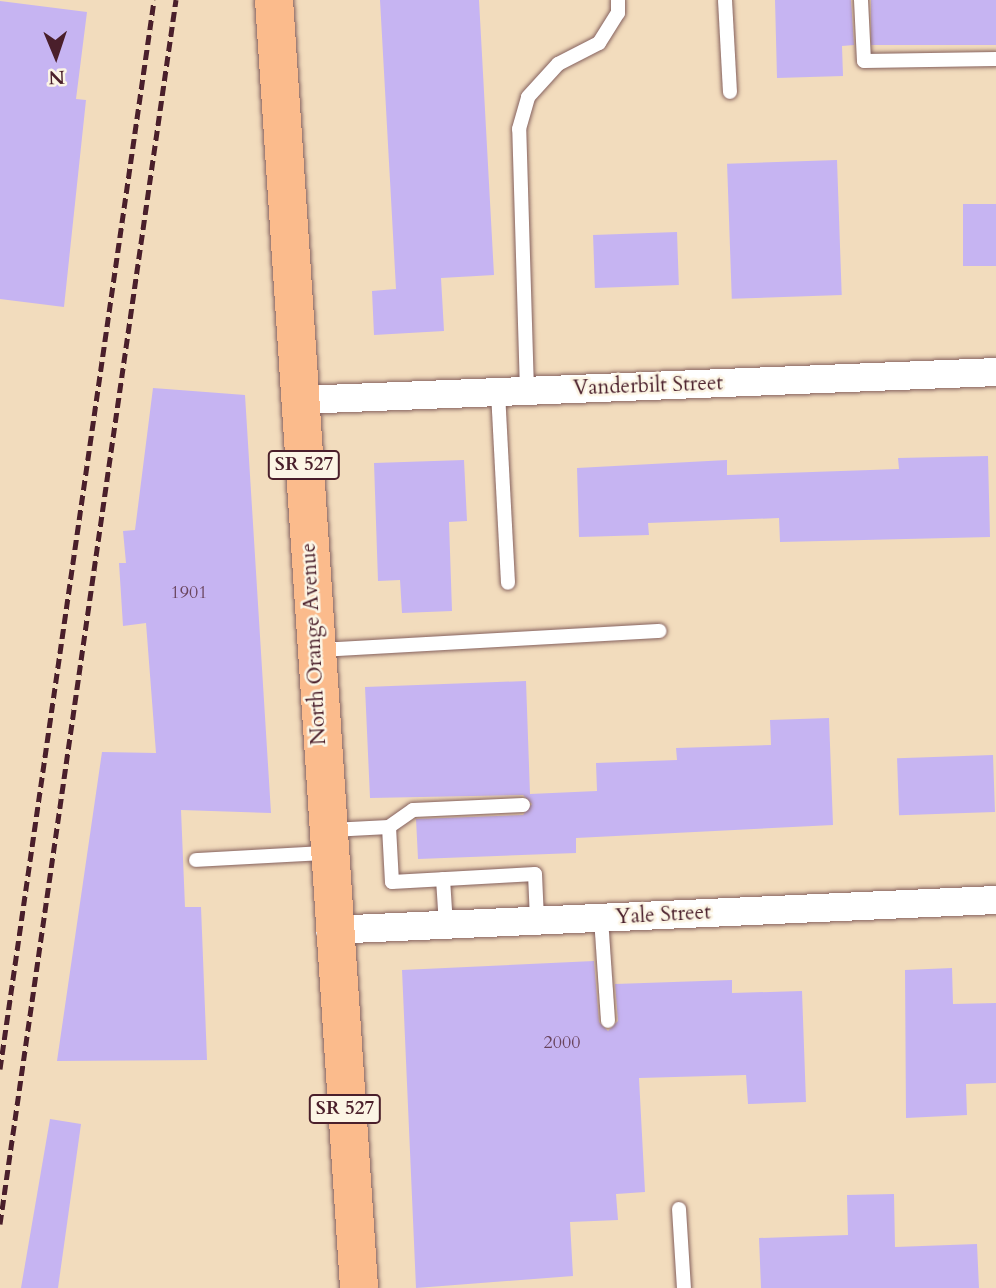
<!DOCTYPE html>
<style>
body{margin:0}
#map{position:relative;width:996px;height:1288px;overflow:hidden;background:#f2dcbd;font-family:Cardo,serif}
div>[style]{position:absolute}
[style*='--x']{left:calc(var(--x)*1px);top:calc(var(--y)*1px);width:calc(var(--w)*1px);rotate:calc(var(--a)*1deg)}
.building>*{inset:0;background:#c6b4f2;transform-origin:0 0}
.roads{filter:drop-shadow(0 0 2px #85615e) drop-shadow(0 0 2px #85615e)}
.lane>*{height:14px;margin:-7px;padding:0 7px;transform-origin:7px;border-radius:7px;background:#fff}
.street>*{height:28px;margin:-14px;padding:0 14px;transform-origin:14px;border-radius:14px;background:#fff}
.primary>*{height:38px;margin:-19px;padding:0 19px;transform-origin:19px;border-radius:19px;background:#fbbb8c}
.rail>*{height:5px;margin-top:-2.5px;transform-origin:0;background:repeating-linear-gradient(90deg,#4a1f2b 0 10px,transparent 0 15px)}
span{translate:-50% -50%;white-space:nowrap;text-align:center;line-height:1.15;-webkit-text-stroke:5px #fcf5e5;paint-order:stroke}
.number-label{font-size:18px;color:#69445d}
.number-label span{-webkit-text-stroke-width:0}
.shield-label span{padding:2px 5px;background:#fcf5e5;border:2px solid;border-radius:5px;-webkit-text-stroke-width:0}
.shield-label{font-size:19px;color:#4a1f2b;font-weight:700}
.street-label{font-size:21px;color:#4a1f2b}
.north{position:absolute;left:21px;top:21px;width:70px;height:70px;-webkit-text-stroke:5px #fcf5e5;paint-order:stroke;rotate:178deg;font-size:19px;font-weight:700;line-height:28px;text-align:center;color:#4a1f2b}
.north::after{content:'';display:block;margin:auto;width:24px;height:32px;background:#4a1f2b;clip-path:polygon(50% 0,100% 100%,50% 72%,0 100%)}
</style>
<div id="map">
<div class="building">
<div style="clip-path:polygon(380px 0,479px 0,494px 275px,441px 278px,444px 331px,374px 335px,372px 291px,396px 289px)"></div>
<div style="clip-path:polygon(775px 0,851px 0,854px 45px,842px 46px,843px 76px,777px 78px)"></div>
<div style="left:871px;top:0;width:125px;height:45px"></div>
<div style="clip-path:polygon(0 1px,87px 12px,76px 99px,86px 100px,64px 307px,0 299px)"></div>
<div style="left:837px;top:160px;width:135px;height:110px;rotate:88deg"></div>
<div style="left:996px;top:204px;width:62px;height:33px;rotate:90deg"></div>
<div style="left:677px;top:232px;width:53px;height:84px;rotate:88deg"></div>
<div style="clip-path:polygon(153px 388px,245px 395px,271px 813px,181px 810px,185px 907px,201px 907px,207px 1060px,57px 1061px,102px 752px,156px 753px,146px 623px,123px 626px,119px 563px,126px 563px,123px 531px,135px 530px)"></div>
<div style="clip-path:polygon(988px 456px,990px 537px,780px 542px,779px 518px,648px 523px,649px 535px,579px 537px,577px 468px,727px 460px,727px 475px,899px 469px,898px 458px)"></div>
<div style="clip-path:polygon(464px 460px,467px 521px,449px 522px,452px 611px,402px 613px,400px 580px,378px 581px,374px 463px)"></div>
<div style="clip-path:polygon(526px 681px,530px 794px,597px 791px,596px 763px,677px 760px,676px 748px,771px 745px,770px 720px,829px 718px,833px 825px,576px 838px,576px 853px,418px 859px,416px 819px,523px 815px,532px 804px,523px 795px,370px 798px,365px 687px)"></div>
<div style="left:993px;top:755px;width:57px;height:96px;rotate:88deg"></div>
<div style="clip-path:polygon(594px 961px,599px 1022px,608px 1031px,618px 1021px,615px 984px,732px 980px,732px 993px,802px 991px,806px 1102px,748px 1104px,746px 1075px,639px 1078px,645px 1192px,616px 1194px,618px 1220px,570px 1222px,573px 1276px,416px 1288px,402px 970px)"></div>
<div style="clip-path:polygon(952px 968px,953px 1004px,996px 1003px,996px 1083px,966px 1084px,967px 1115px,906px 1118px,905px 970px)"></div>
<div style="clip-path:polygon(50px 1119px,81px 1124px,58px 1288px,21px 1288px)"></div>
<div style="clip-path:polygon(894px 1194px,895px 1247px,977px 1244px,979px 1288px,761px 1288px,759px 1238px,848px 1235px,847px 1195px)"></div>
</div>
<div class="roads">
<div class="lane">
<div style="--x:725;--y:0;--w:92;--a:86.9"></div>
<div style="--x:861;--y:0;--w:61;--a:87.2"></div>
<div style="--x:864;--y:61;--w:132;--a:-0.9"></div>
<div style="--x:527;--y:391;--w:262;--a:-91.7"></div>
<div style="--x:519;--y:129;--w:33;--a:-74"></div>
<div style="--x:528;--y:97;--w:45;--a:-47.7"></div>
<div style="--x:558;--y:64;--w:46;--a:-27.1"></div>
<div style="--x:599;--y:43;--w:36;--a:-58"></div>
<div style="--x:618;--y:13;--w:13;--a:-90"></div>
<div style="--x:498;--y:392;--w:191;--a:87"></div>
<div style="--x:318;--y:650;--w:342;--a:-3.2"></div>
<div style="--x:523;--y:805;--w:110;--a:177.4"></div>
<div style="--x:413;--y:810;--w:29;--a:145"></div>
<div style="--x:389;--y:827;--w:55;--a:86.9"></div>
<div style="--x:392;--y:882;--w:143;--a:-3.2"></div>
<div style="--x:535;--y:874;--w:46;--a:87.5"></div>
<div style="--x:331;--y:830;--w:58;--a:-3"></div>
<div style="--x:196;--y:860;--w:130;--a:-3.1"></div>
<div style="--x:443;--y:879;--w:46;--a:86.3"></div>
<div style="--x:601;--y:918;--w:103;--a:86.1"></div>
<div style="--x:679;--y:1209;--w:79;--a:86.4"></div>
</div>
<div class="street">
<div style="--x:300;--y:400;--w:697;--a:-2.3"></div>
<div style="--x:330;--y:930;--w:667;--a:-2.58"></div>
</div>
<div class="primary">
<div style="--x:274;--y:0;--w:1291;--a:86.22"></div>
</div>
</div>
<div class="rail">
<div style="--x:0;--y:1069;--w:1080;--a:-81.8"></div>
<div style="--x:0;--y:1224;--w:1237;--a:-81.82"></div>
</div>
<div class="number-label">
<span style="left:189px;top:593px">1901</span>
<span style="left:562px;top:1043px">2000</span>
</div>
<div class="shield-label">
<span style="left:304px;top:465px">SR 527</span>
<span style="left:345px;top:1109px">SR 527</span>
</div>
<div class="street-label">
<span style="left:648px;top:386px;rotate:-2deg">Vanderbilt Street</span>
<span style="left:314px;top:644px;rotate:-93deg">North Orange Avenue</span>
<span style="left:663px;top:915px;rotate:-3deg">Yale Street</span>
</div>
<div class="north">N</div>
</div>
